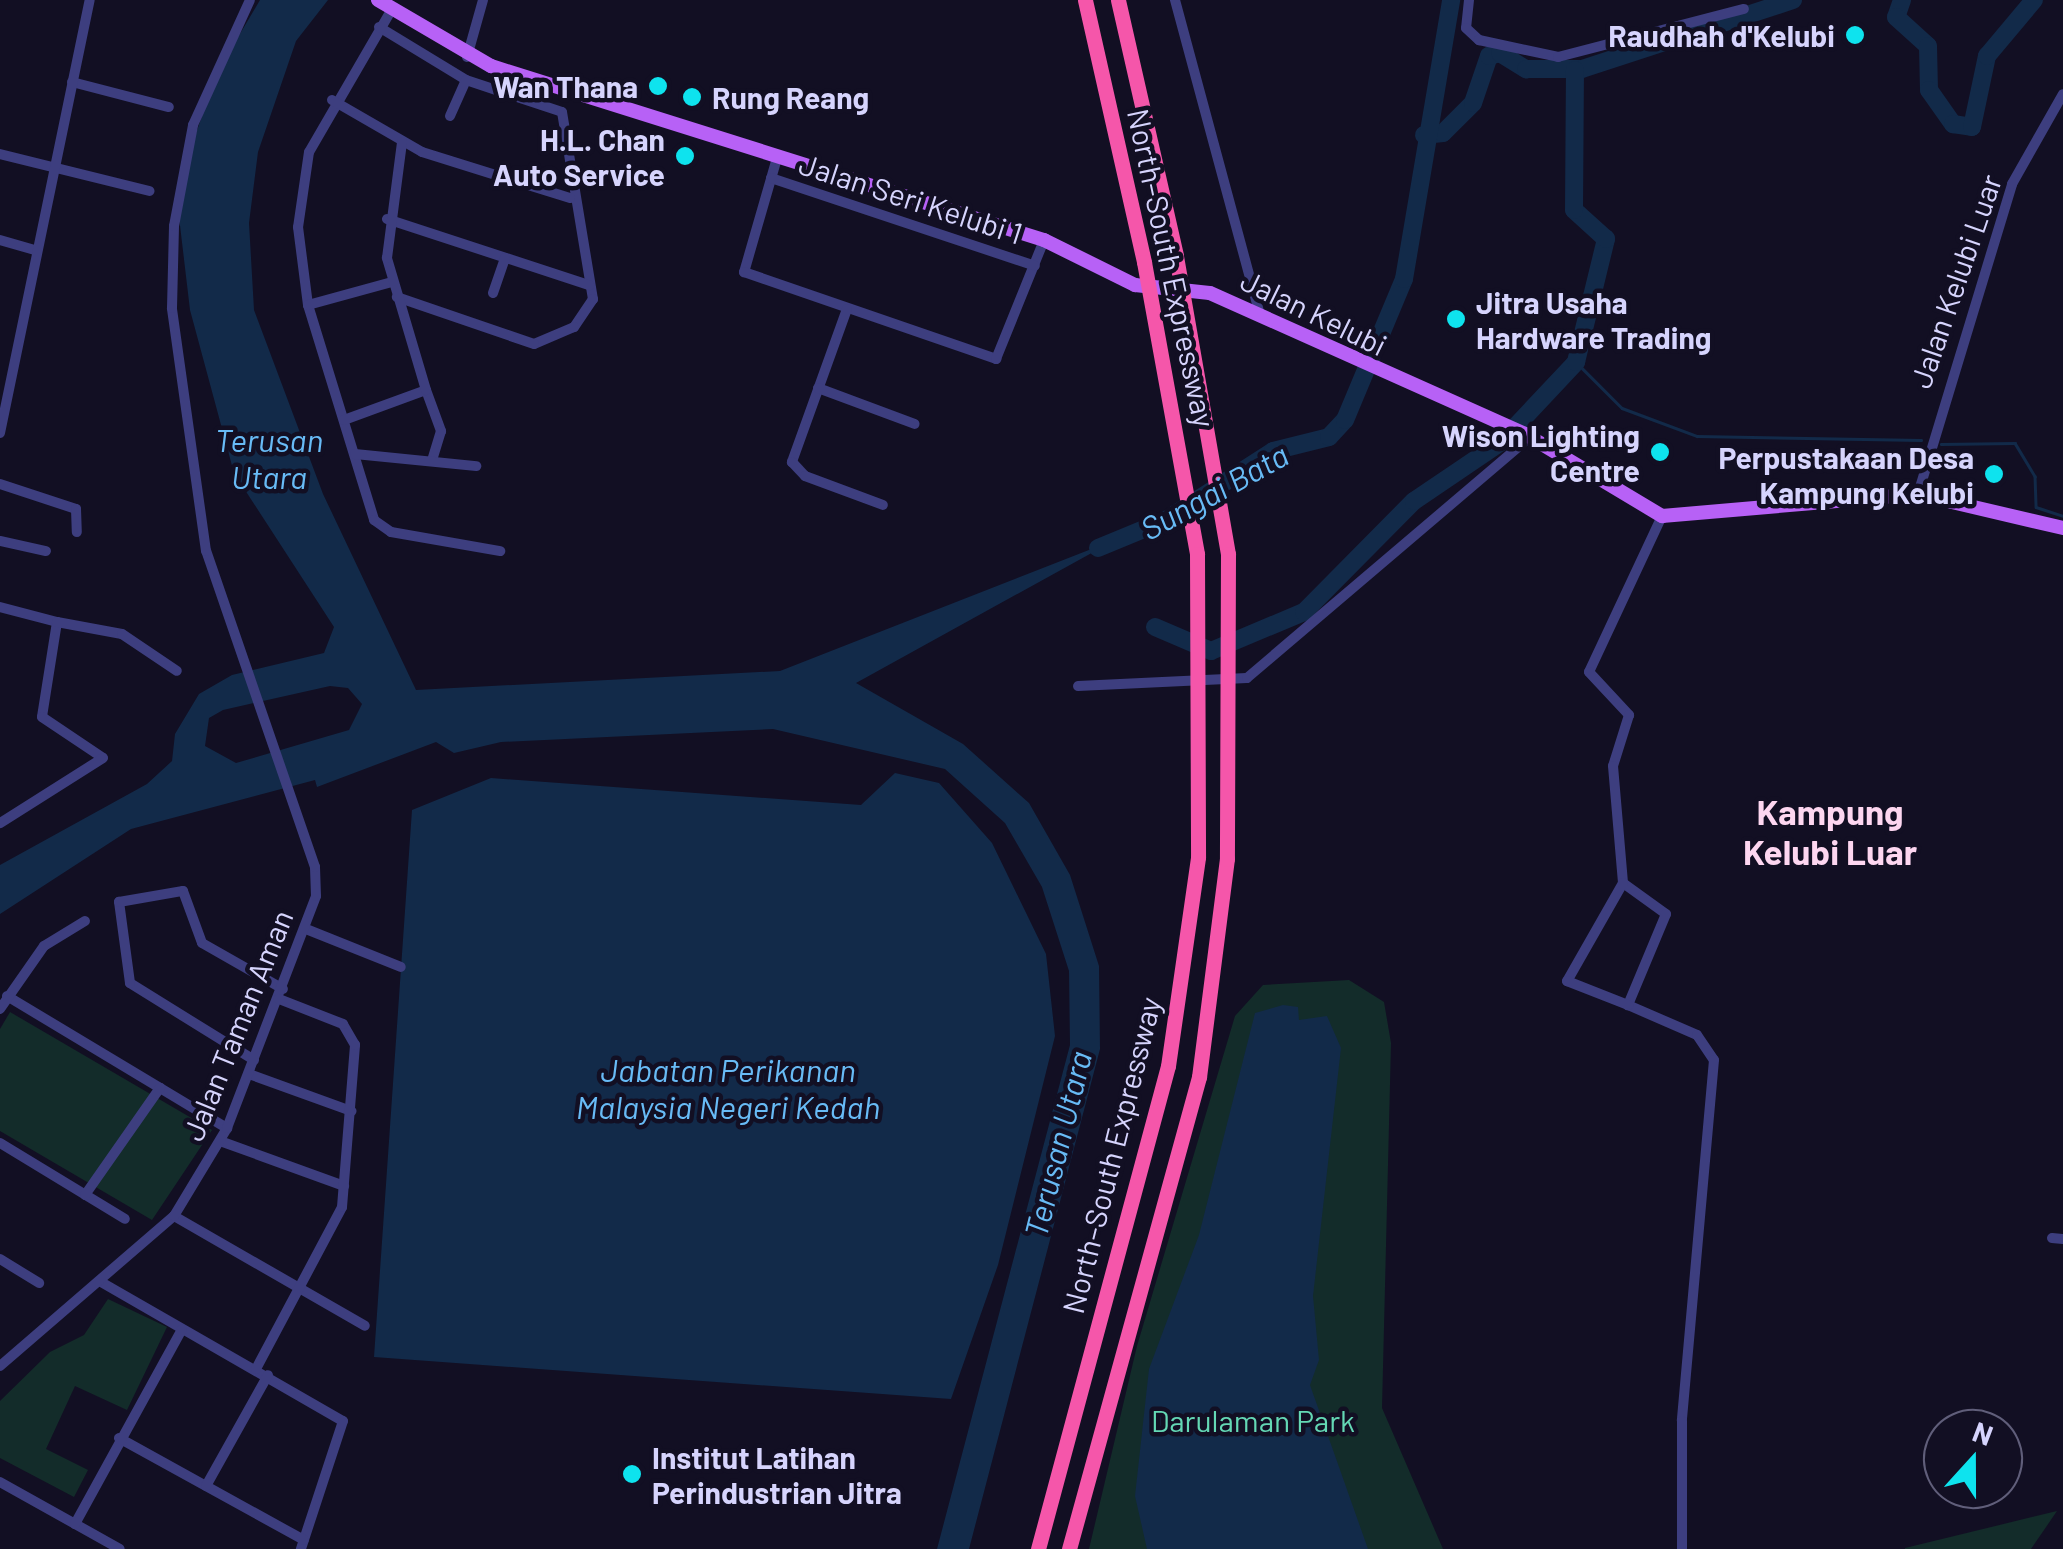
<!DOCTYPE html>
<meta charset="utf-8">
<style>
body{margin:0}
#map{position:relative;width:2063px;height:1549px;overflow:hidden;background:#120f23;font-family:Barlow,sans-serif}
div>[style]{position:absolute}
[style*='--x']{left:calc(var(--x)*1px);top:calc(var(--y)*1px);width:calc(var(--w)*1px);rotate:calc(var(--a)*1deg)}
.green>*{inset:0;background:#132c2a}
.water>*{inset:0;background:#122a49}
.stream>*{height:2.5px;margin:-1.25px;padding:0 1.25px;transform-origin:1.25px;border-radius:1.25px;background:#122a49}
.river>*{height:18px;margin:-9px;padding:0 9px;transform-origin:9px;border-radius:9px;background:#122a49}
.minor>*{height:10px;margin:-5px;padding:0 5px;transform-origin:5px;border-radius:5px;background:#3d3e7f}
.major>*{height:14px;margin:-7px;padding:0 7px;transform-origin:7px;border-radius:7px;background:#b761f6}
.highway>*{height:15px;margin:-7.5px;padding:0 7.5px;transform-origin:7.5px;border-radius:7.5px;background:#f556aa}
.highway-bridge>*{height:15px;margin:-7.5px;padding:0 7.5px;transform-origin:7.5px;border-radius:7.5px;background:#f556aa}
.dots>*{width:28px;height:28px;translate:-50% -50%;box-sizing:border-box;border:5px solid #120f23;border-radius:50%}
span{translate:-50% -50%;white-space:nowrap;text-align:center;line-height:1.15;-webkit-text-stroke:9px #120f23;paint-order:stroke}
.poi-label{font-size:30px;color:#d6d4fd;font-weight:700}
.right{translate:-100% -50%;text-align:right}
.left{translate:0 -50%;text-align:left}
.street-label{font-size:30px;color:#d6d4fd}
.park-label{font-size:30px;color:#64d8b5}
.water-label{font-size:32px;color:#68bbf6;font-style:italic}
.quarter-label{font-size:35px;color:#fdd6f0;font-weight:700}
.north{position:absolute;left:1923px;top:1409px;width:100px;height:100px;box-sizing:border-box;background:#120f23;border:2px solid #605e7a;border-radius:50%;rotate:21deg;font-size:28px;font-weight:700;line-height:40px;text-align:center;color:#d6d4fd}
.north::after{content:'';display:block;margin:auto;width:35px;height:45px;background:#0ee3ee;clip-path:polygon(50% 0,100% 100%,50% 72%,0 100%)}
</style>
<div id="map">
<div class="green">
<div style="clip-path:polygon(1349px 980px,1384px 1002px,1391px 1043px,1382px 1408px,1443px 1549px,1089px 1549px,1137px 1346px,1235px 1016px,1263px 985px)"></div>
<div style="clip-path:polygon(10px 1012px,212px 1130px,152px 1220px,0 1131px,0 1029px)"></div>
<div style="clip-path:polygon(108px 1299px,167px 1327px,127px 1410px,75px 1386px,46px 1449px,88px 1470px,74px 1497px,0 1458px,0 1401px,50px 1352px,84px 1335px)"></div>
<div style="clip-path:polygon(2057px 1511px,2031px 1549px,1905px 1549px,1905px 1548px)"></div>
</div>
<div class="water">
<div style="clip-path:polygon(evenodd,260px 0,328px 0,296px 41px,258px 152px,249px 223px,254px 310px,323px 494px,416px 690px,780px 671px,1117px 539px,856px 683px,963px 744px,1029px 803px,1070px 875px,1099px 966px,1100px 1049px,969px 1549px,937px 1549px,1070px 1045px,1069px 971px,1042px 887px,1005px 823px,945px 769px,773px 729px,501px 742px,454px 753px,436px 742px,317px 787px,315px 780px,131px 829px,0 914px,0 865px,147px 784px,172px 761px,175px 734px,199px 694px,232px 675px,324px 653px,334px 627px,234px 473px,190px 310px,179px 217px,195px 136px,218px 71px,260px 0,330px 686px,348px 688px,362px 704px,349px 730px,236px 763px,205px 746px,209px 718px,223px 710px,330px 686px)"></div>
<div style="clip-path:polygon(895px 773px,939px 783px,992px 843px,1046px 954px,1055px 1036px,998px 1265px,951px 1399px,374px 1357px,412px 810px,491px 778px,861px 805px)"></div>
<div style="clip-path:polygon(1283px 1005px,1298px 1007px,1299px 1020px,1327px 1016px,1341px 1048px,1313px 1296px,1319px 1360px,1310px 1385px,1368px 1549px,1147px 1549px,1135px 1496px,1149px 1369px,1199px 1235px,1255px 1013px)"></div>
</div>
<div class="stream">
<div style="--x:1576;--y:362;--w:65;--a:45"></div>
<div style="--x:1622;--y:408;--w:80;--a:20.5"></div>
<div style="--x:1697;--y:436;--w:224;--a:1"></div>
<div style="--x:1941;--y:444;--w:74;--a:-0.8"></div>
<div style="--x:2015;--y:443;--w:39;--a:59"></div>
<div style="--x:2035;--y:476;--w:31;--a:88"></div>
<div style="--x:2036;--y:507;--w:28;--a:18"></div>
</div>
<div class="river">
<div style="--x:1902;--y:0;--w:18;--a:109"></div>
<div style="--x:1896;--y:17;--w:43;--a:42.2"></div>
<div style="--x:1928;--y:46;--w:44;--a:88.7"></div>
<div style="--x:1929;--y:90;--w:42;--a:54.8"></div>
<div style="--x:1953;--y:124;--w:19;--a:9"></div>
<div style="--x:1972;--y:127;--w:73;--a:-78.1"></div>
<div style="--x:1987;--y:56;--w:73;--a:-50"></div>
<div style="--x:1424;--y:135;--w:19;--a:-6"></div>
<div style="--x:1443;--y:133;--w:42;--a:-45"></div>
<div style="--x:1473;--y:103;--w:50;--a:-71.2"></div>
<div style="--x:1489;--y:56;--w:11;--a:-15"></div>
<div style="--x:1500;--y:53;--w:31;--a:32"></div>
<div style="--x:1526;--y:69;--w:56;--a:0"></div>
<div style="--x:1582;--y:69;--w:222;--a:-18.1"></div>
<div style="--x:1098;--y:548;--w:74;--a:-22.4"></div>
<div style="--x:1166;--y:520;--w:127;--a:-32.8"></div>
<div style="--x:1273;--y:451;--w:58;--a:-14"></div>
<div style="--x:1329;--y:437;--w:23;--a:-47"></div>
<div style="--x:1345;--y:420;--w:153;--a:-67.3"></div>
<div style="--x:1404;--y:279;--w:283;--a:-80.4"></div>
<div style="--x:1155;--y:627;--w:61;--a:23.2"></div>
<div style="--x:1211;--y:651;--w:101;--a:-22.8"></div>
<div style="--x:1304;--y:612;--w:156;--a:-45.3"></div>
<div style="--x:1414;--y:501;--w:105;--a:-34.1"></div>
<div style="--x:1501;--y:442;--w:110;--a:-46.8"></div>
<div style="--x:1576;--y:362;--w:127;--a:-76.3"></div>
<div style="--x:1606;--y:239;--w:43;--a:-137.8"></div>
<div style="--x:1574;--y:210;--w:140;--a:-89.6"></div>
</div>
<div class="minor">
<div style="--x:1175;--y:0;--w:327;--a:74.9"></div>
<div style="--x:1469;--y:0;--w:28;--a:96"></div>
<div style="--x:1466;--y:28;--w:18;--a:43"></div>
<div style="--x:1479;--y:40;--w:81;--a:12.1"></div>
<div style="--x:1558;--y:57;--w:192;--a:-14.5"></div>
<div style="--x:392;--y:9;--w:165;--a:120.1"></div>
<div style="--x:309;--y:152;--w:76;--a:98.3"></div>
<div style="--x:298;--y:227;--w:79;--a:82.7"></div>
<div style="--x:308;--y:305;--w:225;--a:72.9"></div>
<div style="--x:374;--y:520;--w:21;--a:35"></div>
<div style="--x:391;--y:532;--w:111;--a:9.9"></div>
<div style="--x:379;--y:27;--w:102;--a:31.3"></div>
<div style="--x:466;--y:80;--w:101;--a:18.4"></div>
<div style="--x:562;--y:112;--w:190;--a:80.6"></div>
<div style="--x:593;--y:299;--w:34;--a:124"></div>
<div style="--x:574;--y:327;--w:43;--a:157"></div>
<div style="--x:534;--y:344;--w:145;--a:-161.1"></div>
<div style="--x:467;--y:57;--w:59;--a:-74.3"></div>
<div style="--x:72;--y:82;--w:100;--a:14.5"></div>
<div style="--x:332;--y:100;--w:104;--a:30"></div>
<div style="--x:422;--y:152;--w:155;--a:17.3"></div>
<div style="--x:450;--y:116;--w:39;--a:-66"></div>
<div style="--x:0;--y:154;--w:154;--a:13.9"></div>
<div style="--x:777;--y:158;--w:119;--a:106.1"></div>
<div style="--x:744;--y:272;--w:267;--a:19"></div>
<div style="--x:996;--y:359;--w:128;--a:-68"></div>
<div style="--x:771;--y:178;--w:278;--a:18.4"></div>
<div style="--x:387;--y:219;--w:213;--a:18.1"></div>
<div style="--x:0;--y:240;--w:37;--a:16"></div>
<div style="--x:493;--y:293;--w:37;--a:-71"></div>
<div style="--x:308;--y:305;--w:87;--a:-15.3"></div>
<div style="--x:847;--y:309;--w:163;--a:109.8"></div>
<div style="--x:792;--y:462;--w:19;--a:47"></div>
<div style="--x:805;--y:476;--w:83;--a:20.4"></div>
<div style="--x:818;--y:388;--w:103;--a:20.4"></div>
<div style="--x:426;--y:390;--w:44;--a:69.9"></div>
<div style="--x:441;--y:431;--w:31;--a:107"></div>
<div style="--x:344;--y:420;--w:87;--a:-20.1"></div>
<div style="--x:426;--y:390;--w:138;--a:-106.5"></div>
<div style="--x:387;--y:258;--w:117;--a:-82.6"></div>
<div style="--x:0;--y:433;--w:442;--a:-78.3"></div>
<div style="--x:355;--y:454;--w:122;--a:5.7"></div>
<div style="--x:0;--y:484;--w:80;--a:18.2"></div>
<div style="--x:76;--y:509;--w:23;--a:88"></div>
<div style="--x:1918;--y:494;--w:324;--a:-73.1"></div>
<div style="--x:2012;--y:184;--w:103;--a:-60.5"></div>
<div style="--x:1662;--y:516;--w:172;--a:115.1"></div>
<div style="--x:1589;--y:672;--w:59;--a:47.1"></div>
<div style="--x:1629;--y:715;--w:53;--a:107.4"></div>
<div style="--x:1613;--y:766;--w:117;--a:85.1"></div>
<div style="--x:1623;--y:883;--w:53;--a:35.8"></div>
<div style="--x:1666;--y:914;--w:99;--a:112.7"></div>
<div style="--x:1628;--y:1005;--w:75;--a:23.5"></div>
<div style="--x:1697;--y:1035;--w:30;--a:56"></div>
<div style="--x:1714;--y:1060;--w:362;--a:95.1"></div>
<div style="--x:1682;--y:1421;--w:128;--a:90"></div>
<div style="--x:0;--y:541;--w:47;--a:12.3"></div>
<div style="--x:0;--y:607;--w:59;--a:14.7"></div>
<div style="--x:57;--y:622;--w:96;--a:99"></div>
<div style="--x:42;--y:717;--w:73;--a:33.9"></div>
<div style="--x:103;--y:758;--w:122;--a:147.7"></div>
<div style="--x:57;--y:622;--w:66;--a:10.5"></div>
<div style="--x:122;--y:634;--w:66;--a:33.9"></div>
<div style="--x:1078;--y:686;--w:169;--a:-2.7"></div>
<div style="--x:1247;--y:678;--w:372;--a:-40.4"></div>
<div style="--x:1623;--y:883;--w:113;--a:119.7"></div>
<div style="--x:1567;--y:981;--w:66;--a:21.5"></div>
<div style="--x:306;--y:929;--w:102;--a:21.8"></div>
<div style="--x:7;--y:996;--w:257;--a:31"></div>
<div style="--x:0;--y:1009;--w:77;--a:-55.1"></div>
<div style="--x:44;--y:946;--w:48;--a:-31.4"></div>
<div style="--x:254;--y:1060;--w:146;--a:-148.2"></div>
<div style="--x:130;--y:983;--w:82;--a:-97.7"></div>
<div style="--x:119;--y:902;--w:65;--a:-9.8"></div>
<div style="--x:183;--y:891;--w:55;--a:69.9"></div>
<div style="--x:202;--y:943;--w:93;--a:29.6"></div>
<div style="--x:249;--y:1074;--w:109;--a:19.9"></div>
<div style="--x:220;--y:1141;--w:132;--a:19.9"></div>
<div style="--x:0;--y:1143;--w:146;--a:31.3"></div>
<div style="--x:85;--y:1195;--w:131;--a:-55"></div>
<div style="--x:174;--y:1216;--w:220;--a:29.9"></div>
<div style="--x:2052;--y:1238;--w:11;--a:5"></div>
<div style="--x:0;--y:1259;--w:46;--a:31.6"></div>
<div style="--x:101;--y:1282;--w:279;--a:29.9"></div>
<div style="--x:343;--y:1421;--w:135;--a:108.2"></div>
<div style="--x:0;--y:1366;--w:230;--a:-40.8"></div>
<div style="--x:174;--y:1216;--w:103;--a:-58.9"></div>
<div style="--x:227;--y:1128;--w:248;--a:-69"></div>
<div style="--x:316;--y:896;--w:29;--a:-92"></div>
<div style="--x:315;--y:867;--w:334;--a:-109"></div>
<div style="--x:206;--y:551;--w:245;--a:-98"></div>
<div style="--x:172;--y:308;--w:82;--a:-88.6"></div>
<div style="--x:174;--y:226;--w:103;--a:-79.3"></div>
<div style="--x:193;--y:125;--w:137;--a:-65.5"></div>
<div style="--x:256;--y:1369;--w:183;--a:-62"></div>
<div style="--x:342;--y:1207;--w:163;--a:-85.4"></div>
<div style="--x:355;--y:1045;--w:24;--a:-120"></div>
<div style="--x:343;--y:1024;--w:69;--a:-158.7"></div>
<div style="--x:119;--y:1438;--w:211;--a:28.9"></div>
<div style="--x:0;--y:1482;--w:137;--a:29.2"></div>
<div style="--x:206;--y:1486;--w:127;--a:-60.8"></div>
<div style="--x:75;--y:1524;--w:222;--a:-61.2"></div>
</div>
<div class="major">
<div style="--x:378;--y:0;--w:131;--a:30.3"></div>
<div style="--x:491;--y:66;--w:580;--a:17.47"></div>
<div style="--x:1044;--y:240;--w:102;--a:26.3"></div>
<div style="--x:1135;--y:285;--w:75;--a:6.1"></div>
<div style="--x:1210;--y:293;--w:345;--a:24.1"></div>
<div style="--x:1525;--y:434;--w:160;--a:30.9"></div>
<div style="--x:1662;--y:516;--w:257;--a:-4.9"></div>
<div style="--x:1918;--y:494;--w:149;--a:13.2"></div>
</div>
<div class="highway">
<div style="--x:1085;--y:0;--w:269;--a:77.3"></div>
<div style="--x:1118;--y:0;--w:262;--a:77.2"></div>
<div style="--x:1038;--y:1549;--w:500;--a:-74.94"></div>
<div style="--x:1168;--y:1066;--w:211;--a:-81.8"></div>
<div style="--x:1069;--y:1549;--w:490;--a:-74.6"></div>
<div style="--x:1199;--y:1077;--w:220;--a:-82.7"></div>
</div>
<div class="highway-bridge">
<div style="--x:1176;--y:256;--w:303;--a:80.1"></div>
<div style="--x:1228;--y:554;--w:305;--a:90.2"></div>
<div style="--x:1144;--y:262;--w:297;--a:79.7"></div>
<div style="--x:1197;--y:554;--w:303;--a:89.8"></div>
</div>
<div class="dots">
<div style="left:1855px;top:35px;background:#0ee3ee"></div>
<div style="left:658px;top:86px;background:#0ee3ee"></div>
<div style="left:692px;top:97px;background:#0ee3ee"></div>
<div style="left:685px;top:156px;background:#0ee3ee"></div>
<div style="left:1456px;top:319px;background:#0ee3ee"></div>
<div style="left:1660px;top:452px;background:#0ee3ee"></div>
<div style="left:1994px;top:474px;background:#0ee3ee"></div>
<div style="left:632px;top:1474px;background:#0ee3ee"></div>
</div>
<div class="poi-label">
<span class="right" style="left:1835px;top:35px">Raudhah d'Kelubi</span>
<span class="right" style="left:638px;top:86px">Wan Thana</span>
<span class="left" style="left:712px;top:97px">Rung Reang</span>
<span class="right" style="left:665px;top:156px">H.L. Chan<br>Auto Service</span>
<span class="left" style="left:1476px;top:319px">Jitra Usaha<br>Hardware Trading</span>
<span class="right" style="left:1640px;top:452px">Wison Lighting<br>Centre</span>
<span class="right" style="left:1974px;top:474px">Perpustakaan Desa<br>Kampung Kelubi</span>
<span class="left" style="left:652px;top:1474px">Institut Latihan<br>Perindustrian Jitra</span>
</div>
<div class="street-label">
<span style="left:911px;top:198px;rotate:18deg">Jalan Seri Kelubi 1</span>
<span style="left:1172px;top:268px;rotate:78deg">North–South Expressway</span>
<span style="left:1955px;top:281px;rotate:-71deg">Jalan Kelubi Luar</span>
<span style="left:1314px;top:312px;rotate:26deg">Jalan Kelubi</span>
<span style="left:237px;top:1025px;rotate:-68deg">Jalan Taman Aman</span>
<span style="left:1111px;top:1155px;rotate:-76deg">North–South Expressway</span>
</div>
<div class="park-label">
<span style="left:1253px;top:1420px">Darulaman Park</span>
</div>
<div class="water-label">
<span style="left:269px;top:458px">Terusan<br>Utara</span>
<span style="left:1214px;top:491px;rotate:-29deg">Sungai Bata</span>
<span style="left:728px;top:1088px">Jabatan Perikanan<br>Malaysia Negeri Kedah</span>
<span style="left:1057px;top:1144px;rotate:-76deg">Terusan Utara</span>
</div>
<div class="quarter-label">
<span style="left:1830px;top:831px">Kampung<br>Kelubi Luar</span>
</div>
<div class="north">N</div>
</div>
